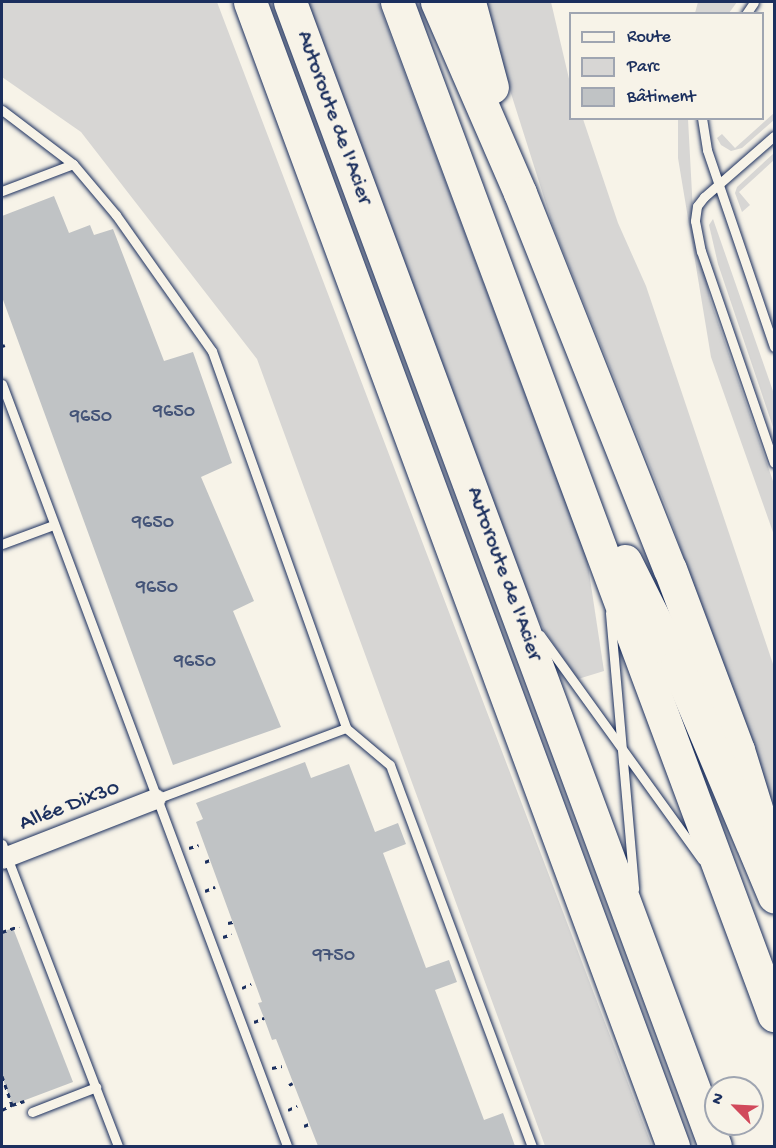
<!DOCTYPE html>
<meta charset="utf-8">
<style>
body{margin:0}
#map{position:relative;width:776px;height:1148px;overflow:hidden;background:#f7f3e8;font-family:"Gochi Hand",sans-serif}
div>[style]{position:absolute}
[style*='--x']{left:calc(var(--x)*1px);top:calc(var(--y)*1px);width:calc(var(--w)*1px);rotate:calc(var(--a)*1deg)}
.green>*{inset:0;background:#d7d6d4}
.building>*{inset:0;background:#c0c3c5}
.path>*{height:3px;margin-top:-1.5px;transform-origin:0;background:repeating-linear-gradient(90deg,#1b2f5e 0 4.5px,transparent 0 9px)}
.roads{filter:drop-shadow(0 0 2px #1b2f5e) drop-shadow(0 0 2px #1b2f5e)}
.service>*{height:9px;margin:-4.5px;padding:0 4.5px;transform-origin:4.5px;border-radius:4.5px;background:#f7f3e8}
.minor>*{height:20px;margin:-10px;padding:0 10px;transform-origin:10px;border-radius:10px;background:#f7f3e8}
.motorway>*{height:33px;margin:-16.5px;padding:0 16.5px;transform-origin:16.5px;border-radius:16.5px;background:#f7f3e8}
span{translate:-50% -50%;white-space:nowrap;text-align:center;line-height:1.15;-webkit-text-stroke:4.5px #f7f3e8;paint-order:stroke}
.number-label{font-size:20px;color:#445478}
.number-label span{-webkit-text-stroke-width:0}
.street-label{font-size:22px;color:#1b2f5e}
.frame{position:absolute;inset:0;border:3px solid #1b2f5e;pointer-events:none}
.legend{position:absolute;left:569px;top:12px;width:195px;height:108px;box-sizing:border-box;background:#f7f3e8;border:2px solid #9fa5b1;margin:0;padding:8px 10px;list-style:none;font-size:18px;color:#1b2f5e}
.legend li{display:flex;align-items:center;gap:12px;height:30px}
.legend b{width:30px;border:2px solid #9fa5b1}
.north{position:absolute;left:704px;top:1076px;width:60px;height:60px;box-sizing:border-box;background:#f7f3e8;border:2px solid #9fa5b1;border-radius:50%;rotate:294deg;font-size:16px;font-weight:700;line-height:24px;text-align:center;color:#1b2f5e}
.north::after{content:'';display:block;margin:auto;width:21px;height:27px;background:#d1495b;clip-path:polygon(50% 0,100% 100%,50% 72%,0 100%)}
</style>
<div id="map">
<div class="green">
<div style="clip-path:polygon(2px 2px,217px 2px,652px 1146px,545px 1146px,257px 359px,81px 132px,2px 77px)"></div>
<div style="clip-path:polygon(305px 2px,378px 2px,587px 559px,604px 671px,578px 679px,544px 630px,513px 570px)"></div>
<div style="clip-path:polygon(482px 2px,551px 2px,570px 83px,570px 118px,583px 119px,618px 223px,646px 286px,774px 667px,774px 821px,667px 509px,553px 226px)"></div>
<div style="clip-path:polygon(698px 2px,737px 2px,729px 13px,695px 13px)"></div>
<div style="clip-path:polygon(774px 113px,774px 120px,742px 148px,731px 151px,721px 145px,717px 138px,722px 134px,735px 148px)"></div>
<div style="clip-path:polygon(678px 119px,688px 119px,693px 212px,710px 299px,774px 484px,774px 535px,711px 357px,678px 158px)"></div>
<div style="clip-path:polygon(774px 153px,774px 160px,739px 192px,750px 205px,742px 212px,735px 193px,737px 187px)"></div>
<div style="clip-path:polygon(713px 219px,774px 394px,774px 430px,718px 264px,709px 225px)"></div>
</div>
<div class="building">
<div style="clip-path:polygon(54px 196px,69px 233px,90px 225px,94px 235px,113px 229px,164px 361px,193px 352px,232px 463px,201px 477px,254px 601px,233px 611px,281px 727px,173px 765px,2px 297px,2px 216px)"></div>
<div style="clip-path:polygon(305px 762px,311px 778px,349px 764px,375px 832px,398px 823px,406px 844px,383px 853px,426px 968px,449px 960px,457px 982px,435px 990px,484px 1120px,503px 1113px,515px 1146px,318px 1146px,276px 1039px,272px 1040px,264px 1018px,258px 1003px,262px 1002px,196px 822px,203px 819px,196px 803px)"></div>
<div style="clip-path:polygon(13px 928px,73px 1082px,12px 1105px,2px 1076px,2px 932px)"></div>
</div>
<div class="path">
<div style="--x:2;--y:346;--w:3;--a:-18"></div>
<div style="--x:189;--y:848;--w:10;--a:-17"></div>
<div style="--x:205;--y:862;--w:5;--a:-22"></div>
<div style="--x:205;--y:891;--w:11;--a:-22"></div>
<div style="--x:228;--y:923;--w:5;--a:-11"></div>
<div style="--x:2;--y:932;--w:18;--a:-19"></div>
<div style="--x:223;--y:937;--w:9;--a:-18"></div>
<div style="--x:242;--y:988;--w:10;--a:-24"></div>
<div style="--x:254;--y:1022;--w:11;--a:-22"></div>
<div style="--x:272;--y:1068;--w:10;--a:-11"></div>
<div style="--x:2;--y:1076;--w:31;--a:71"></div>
<div style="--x:12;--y:1105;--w:13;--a:-18"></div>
<div style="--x:289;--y:1085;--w:4;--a:-27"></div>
<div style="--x:2;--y:1110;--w:11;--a:-27"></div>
<div style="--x:288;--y:1110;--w:10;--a:-24"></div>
<div style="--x:304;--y:1126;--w:5;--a:-22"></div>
</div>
<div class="roads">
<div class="service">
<div style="--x:746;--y:14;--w:14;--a:-56"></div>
<div style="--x:2;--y:110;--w:89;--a:37.3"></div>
<div style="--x:73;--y:164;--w:67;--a:49.9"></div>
<div style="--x:116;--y:215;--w:166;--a:54.8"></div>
<div style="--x:212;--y:351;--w:400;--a:70.4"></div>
<div style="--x:346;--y:728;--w:57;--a:40.1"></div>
<div style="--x:390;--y:765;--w:407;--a:69.6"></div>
<div style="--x:702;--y:118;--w:32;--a:81"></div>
<div style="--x:707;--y:150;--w:208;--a:71.2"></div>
<div style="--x:774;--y:136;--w:93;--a:138.9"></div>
<div style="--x:704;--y:197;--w:11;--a:128"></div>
<div style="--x:697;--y:206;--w:15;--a:98"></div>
<div style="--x:695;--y:221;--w:31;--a:79"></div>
<div style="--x:701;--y:251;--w:224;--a:71"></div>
<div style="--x:2;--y:191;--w:76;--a:-20.8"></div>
<div style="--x:2;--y:384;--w:814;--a:69.49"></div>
<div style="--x:2;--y:544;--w:54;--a:-20.4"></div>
<div style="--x:610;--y:613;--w:277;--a:85"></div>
<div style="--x:540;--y:635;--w:277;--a:54.2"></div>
<div style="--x:156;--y:799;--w:203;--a:-20.5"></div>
<div style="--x:2;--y:844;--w:324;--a:69"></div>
<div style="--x:32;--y:1112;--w:69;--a:-21.3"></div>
</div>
<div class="minor">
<div style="--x:2;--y:859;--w:165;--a:-21.3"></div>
</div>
<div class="motorway">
<div style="--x:250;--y:2;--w:1220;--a:69.71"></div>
<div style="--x:290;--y:2;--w:1220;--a:69.62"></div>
<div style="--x:397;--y:2;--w:1081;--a:69.59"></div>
<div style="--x:437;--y:2;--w:208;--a:66.5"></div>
<div style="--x:520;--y:193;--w:405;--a:68.3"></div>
<div style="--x:670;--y:569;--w:193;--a:69.4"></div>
<div style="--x:738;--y:750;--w:121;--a:72.8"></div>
<div style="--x:469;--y:2;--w:88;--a:74.9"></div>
<div style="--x:625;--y:561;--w:116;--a:63.4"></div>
<div style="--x:677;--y:665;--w:251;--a:67.2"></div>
</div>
</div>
<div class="number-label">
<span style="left:174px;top:412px">9650</span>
<span style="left:91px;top:417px">9650</span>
<span style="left:153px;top:523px">9650</span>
<span style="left:157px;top:588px">9650</span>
<span style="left:195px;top:662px">9650</span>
<span style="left:334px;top:956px">9750</span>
</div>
<div class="street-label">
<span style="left:333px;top:118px;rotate:70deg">Autoroute de l'Acier</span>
<span style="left:503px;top:574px;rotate:70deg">Autoroute de l'Acier</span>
<span style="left:70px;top:807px;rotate:-21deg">Allée Dix30</span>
</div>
<div class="frame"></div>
<ul class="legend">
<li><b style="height:8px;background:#f7f3e8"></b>Route</li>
<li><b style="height:16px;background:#d7d6d4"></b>Parc</li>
<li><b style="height:16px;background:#c0c3c5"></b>Bâtiment</li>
</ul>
<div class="north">N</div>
</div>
